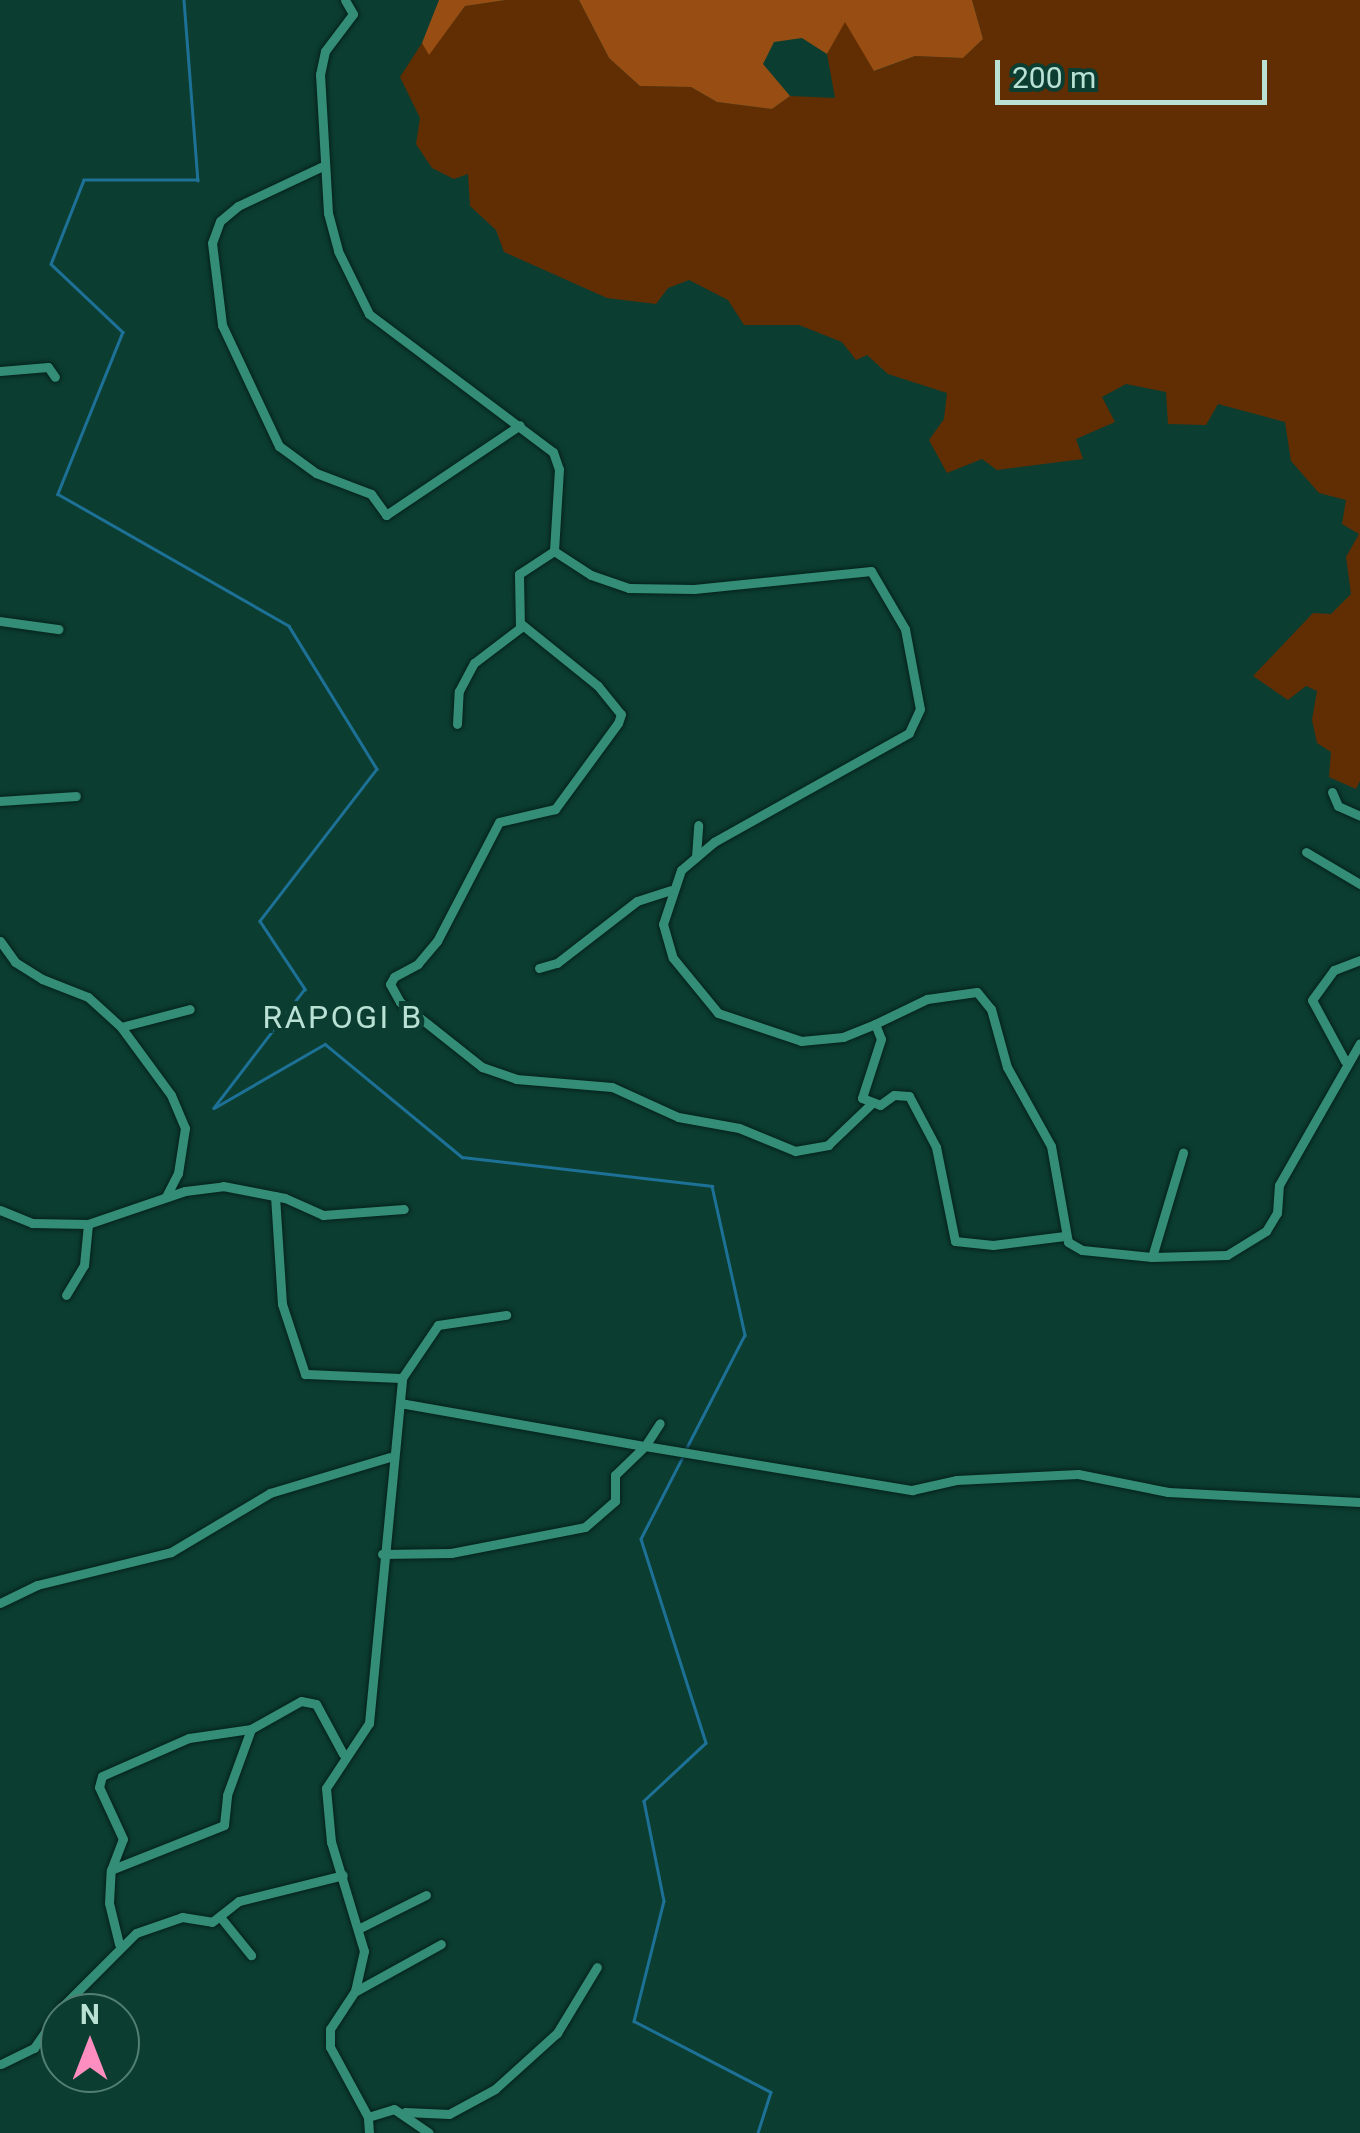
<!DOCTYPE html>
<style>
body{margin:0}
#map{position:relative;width:1360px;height:2133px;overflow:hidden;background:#0c3d31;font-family:Roboto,sans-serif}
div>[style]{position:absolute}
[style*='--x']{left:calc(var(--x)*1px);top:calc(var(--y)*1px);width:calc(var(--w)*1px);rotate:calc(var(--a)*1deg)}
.green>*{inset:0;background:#612e04}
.forest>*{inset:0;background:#984e13}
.stream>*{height:2.5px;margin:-1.25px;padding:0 1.25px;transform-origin:1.25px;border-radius:1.25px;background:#1e7196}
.roads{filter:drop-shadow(0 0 2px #05211a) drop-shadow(0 0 2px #05211a)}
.minor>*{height:9px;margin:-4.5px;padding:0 4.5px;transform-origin:4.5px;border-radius:4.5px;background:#348d76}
span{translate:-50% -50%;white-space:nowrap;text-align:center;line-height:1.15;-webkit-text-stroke:10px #0c3d31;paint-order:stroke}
.quarter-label{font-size:32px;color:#b9e1d4;letter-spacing:2.5px}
.north{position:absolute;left:40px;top:1993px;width:100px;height:100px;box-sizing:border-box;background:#0c3d31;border:2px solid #517f72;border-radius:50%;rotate:0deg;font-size:28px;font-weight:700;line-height:40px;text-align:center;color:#b9e1d4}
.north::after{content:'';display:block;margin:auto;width:35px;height:45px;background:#fd8ebf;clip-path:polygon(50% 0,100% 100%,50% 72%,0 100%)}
.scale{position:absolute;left:995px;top:60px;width:272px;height:45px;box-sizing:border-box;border:5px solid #b9e1d4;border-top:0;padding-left:12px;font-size:30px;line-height:35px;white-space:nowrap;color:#b9e1d4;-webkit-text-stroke:8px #0c3d31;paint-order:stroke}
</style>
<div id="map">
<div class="green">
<div style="clip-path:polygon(506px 0,579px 0,609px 58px,640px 86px,691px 87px,717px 102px,772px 109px,790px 96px,835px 98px,827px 54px,845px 21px,875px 71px,915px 56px,963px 58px,983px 39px,972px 0,1360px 0,1360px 781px,1356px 789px,1329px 777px,1331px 752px,1317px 743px,1312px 720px,1317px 691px,1306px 686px,1288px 700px,1253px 676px,1313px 613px,1331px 614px,1351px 594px,1346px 557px,1359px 534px,1342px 524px,1346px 500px,1319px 493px,1291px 461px,1285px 422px,1218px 404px,1206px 425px,1168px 424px,1166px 392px,1126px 384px,1102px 397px,1115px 422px,1076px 439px,1083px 459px,997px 470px,982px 459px,947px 473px,929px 440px,944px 419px,947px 393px,888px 374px,867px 355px,856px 360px,842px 342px,799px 325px,744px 325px,728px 300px,689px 280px,668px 288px,656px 304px,607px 298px,504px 252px,496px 230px,470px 206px,468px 174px,454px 179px,432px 168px,416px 144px,420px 118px,400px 77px,422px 43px,429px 54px,465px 6px)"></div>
</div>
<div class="forest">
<div style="clip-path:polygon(439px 0,506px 0,465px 6px,429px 55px,422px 43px)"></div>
<div style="clip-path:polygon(579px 0,972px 0,983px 39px,963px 58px,915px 56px,874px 71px,845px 22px,827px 54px,802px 38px,774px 42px,763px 64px,790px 96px,772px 109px,717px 102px,691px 87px,640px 86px,609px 58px)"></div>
</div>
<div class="stream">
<div style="--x:184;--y:0;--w:181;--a:85.6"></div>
<div style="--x:198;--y:180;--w:114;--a:180"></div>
<div style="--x:84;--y:180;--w:90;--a:111.4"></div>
<div style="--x:51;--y:264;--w:99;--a:43.4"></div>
<div style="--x:123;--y:332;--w:175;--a:111.9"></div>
<div style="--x:58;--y:494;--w:266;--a:29.7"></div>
<div style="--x:289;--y:626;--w:168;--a:58.4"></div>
<div style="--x:377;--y:769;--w:192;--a:127.6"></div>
<div style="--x:260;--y:921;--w:82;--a:56.5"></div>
<div style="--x:305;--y:989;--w:150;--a:127.4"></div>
<div style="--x:214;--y:1108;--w:128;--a:-30"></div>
<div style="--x:325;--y:1044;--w:178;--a:39.5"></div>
<div style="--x:462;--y:1157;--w:252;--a:6.6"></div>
<div style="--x:712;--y:1186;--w:153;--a:77.5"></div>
<div style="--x:745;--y:1335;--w:127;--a:117.2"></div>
<div style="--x:684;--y:1455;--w:94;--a:117.1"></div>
<div style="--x:641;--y:1539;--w:214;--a:72.3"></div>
<div style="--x:706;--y:1743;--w:85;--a:136.9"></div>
<div style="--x:644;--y:1801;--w:102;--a:78.7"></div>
<div style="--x:664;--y:1901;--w:124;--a:104"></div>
<div style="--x:634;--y:2021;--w:154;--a:27.4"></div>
<div style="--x:771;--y:2092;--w:43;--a:107.6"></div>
</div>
<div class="roads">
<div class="minor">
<div style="--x:345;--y:0;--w:16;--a:60"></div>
<div style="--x:353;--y:14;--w:46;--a:127.1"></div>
<div style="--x:325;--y:51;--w:24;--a:102"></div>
<div style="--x:320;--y:74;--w:139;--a:86.7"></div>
<div style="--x:328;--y:213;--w:39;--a:75"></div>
<div style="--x:338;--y:251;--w:70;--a:63.8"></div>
<div style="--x:369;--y:314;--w:230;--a:36.9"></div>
<div style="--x:553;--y:452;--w:18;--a:71"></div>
<div style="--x:559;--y:469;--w:82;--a:93.5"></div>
<div style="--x:554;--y:551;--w:44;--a:33"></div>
<div style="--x:591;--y:575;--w:40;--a:18.9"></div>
<div style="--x:629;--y:588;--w:65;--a:0.9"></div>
<div style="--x:694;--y:589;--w:178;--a:-5.8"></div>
<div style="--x:871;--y:571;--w:67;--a:59.6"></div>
<div style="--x:905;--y:629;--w:81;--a:79.4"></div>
<div style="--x:920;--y:709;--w:26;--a:115"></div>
<div style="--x:909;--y:733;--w:223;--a:150.8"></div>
<div style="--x:714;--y:842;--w:43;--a:139.7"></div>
<div style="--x:681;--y:870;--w:57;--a:108.4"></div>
<div style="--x:663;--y:924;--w:35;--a:74"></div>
<div style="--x:673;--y:958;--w:71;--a:50.7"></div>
<div style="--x:718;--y:1013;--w:88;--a:18.6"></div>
<div style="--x:801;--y:1041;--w:42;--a:-5.4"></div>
<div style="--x:843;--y:1037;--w:35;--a:-22"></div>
<div style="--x:875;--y:1024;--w:16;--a:68"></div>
<div style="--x:881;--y:1039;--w:62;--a:107.9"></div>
<div style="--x:862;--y:1098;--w:19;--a:21"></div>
<div style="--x:880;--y:1105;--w:17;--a:-36"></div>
<div style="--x:894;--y:1095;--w:15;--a:4"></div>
<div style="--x:909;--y:1096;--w:58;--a:62.1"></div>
<div style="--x:936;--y:1147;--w:96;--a:78.6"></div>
<div style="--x:955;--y:1241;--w:38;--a:6"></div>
<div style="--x:993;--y:1245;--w:72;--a:-7.2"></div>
<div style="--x:323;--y:166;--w:94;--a:154.8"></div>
<div style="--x:238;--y:206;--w:23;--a:140"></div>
<div style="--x:220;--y:221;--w:23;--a:110"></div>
<div style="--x:212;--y:243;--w:83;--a:83"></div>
<div style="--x:222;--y:325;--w:134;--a:64.8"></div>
<div style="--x:279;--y:446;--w:46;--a:36.1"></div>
<div style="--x:316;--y:473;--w:59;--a:20.9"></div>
<div style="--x:371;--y:494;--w:26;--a:54"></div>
<div style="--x:386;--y:515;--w:161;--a:-33.9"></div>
<div style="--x:0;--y:371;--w:48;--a:-4.8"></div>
<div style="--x:48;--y:367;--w:12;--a:55"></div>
<div style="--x:0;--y:621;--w:59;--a:7.9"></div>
<div style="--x:520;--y:623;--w:100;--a:38.9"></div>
<div style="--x:598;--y:686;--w:36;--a:51"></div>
<div style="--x:621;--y:714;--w:9;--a:108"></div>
<div style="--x:618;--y:723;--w:107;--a:126.2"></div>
<div style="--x:555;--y:809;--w:57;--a:166.9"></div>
<div style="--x:499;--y:822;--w:134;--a:117.5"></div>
<div style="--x:437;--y:941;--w:30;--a:130"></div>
<div style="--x:418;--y:964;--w:27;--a:152"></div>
<div style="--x:394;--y:977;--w:8;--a:120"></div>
<div style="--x:390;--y:984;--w:21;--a:61"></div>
<div style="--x:400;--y:1002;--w:105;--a:38.4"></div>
<div style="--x:482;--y:1067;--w:36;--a:19"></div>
<div style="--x:516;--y:1079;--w:96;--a:4.8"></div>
<div style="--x:612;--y:1087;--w:72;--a:24.4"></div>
<div style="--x:678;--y:1117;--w:62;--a:10.2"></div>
<div style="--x:739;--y:1128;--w:61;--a:22.3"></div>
<div style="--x:795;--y:1151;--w:34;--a:-10"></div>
<div style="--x:828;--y:1145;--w:59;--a:-43.6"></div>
<div style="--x:457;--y:724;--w:33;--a:-87"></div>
<div style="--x:459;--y:691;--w:32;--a:-62"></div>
<div style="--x:474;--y:663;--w:58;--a:-37.3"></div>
<div style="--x:520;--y:628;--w:54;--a:-91.1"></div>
<div style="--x:519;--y:574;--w:42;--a:-33.3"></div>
<div style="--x:1332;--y:792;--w:15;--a:67"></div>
<div style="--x:1338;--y:806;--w:24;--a:24"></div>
<div style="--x:0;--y:801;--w:76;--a:-3.8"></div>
<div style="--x:1306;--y:852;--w:63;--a:30.7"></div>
<div style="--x:696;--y:857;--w:32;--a:-86"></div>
<div style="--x:0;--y:941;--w:26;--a:54"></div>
<div style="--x:15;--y:962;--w:32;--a:32"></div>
<div style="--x:42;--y:979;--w:49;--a:21.4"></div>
<div style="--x:88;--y:997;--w:45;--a:42.3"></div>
<div style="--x:121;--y:1027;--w:84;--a:53.7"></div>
<div style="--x:171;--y:1095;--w:36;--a:67"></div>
<div style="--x:185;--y:1128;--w:46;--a:98.8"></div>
<div style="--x:178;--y:1173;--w:27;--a:117"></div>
<div style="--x:539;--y:968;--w:19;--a:-16"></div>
<div style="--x:557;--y:963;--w:101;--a:-37.8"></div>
<div style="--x:637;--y:901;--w:35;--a:-18"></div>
<div style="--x:875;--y:1024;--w:58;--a:-25.7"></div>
<div style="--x:927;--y:999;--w:50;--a:-8"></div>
<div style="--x:977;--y:992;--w:22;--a:51"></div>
<div style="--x:991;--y:1009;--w:60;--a:74.6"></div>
<div style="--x:1007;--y:1067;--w:90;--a:60.9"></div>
<div style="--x:1051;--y:1146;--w:97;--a:80"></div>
<div style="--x:1068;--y:1242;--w:16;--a:30"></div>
<div style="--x:1082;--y:1250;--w:70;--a:5.7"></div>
<div style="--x:1152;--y:1257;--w:75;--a:-1.5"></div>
<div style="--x:1227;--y:1255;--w:46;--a:-31.6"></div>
<div style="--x:1266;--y:1231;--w:21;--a:-59"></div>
<div style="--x:1277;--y:1213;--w:28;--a:-86"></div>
<div style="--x:1279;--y:1185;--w:163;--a:-60.3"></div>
<div style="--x:121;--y:1027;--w:71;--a:-14.6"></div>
<div style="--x:1345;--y:1061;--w:69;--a:-118.4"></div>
<div style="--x:1312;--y:1000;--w:37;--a:-54"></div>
<div style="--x:1334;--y:970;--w:28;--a:-21"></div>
<div style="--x:275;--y:1196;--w:108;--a:86.3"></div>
<div style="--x:282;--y:1304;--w:74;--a:71.8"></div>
<div style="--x:305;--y:1374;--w:97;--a:2.4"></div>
<div style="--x:0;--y:1210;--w:35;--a:22"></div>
<div style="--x:32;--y:1223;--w:56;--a:1"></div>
<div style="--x:88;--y:1224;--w:102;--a:-18.8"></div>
<div style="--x:185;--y:1191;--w:38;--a:-7"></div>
<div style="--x:223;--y:1186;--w:63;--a:11"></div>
<div style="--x:285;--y:1198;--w:42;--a:24.1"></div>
<div style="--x:323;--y:1215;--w:81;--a:-4.2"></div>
<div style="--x:1152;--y:1257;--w:109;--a:-73.4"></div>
<div style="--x:66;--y:1295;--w:35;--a:-59"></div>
<div style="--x:84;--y:1265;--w:41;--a:-84.4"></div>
<div style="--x:400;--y:1403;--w:249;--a:10"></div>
<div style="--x:645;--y:1446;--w:27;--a:-57"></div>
<div style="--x:382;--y:1554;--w:69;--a:-0.8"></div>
<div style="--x:451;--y:1553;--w:136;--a:-11"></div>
<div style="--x:585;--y:1527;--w:40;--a:-41"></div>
<div style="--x:615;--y:1501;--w:26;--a:-90"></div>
<div style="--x:615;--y:1475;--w:42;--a:-44"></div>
<div style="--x:645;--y:1446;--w:271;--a:9.4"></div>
<div style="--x:912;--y:1490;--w:45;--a:-12.8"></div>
<div style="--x:956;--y:1480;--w:122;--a:-2.8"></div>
<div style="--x:1078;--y:1474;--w:92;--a:11.3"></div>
<div style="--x:1168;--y:1492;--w:192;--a:3"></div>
<div style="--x:0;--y:1603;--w:41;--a:-25.9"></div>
<div style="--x:37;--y:1585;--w:138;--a:-13.8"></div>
<div style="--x:171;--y:1552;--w:115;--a:-30.8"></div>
<div style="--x:270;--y:1493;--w:125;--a:-16.7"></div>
<div style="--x:113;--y:1869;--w:119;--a:-21.6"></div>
<div style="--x:224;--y:1825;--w:30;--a:-84"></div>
<div style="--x:227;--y:1795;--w:70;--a:-70"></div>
<div style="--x:221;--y:1918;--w:48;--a:51"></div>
<div style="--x:358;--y:1929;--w:76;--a:-26.6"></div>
<div style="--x:119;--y:1944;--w:42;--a:-103.7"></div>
<div style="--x:109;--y:1903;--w:33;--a:-87"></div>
<div style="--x:111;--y:1870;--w:33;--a:-69"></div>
<div style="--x:123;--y:1839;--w:57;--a:-114.8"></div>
<div style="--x:99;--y:1787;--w:11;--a:-75"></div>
<div style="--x:102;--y:1776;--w:95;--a:-23.6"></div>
<div style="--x:189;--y:1738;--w:63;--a:-8.3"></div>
<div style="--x:251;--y:1729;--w:57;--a:-29.2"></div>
<div style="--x:301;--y:1701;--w:15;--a:11"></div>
<div style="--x:316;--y:1704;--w:57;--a:61.6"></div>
<div style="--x:356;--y:1991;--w:97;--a:-28.9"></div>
<div style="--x:1;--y:2064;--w:37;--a:-26"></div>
<div style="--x:34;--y:2048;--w:51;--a:-55.4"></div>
<div style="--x:63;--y:2006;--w:103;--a:-45"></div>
<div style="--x:136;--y:1933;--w:49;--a:-19.2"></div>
<div style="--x:182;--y:1917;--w:30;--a:9"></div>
<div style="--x:212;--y:1922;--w:34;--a:-38"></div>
<div style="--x:239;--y:1901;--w:107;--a:-14"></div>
<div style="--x:405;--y:2112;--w:44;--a:2.6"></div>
<div style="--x:449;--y:2114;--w:52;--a:-28.5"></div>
<div style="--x:495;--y:2089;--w:84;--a:-42.1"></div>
<div style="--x:557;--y:2033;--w:77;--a:-58.8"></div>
<div style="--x:368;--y:2117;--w:27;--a:-17"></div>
<div style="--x:394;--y:2109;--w:42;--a:34.4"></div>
<div style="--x:369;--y:2133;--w:16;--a:-94"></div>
<div style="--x:368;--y:2117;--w:80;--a:-118.5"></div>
<div style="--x:330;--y:2047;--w:18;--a:-90"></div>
<div style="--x:330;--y:2029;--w:45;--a:-56.7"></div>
<div style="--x:355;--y:1991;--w:41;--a:-77.3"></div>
<div style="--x:364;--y:1951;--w:114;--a:-106.8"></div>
<div style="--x:331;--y:1842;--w:54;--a:-95.3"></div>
<div style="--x:326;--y:1788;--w:78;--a:-56.5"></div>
<div style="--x:369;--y:1723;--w:347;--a:-84.5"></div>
<div style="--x:402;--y:1378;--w:64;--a:-55.8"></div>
<div style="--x:438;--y:1325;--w:69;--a:-8.4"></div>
</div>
</div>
<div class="quarter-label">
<span style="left:343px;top:1017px">RAPOGI B</span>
</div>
<div class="north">N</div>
<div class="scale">200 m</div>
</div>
